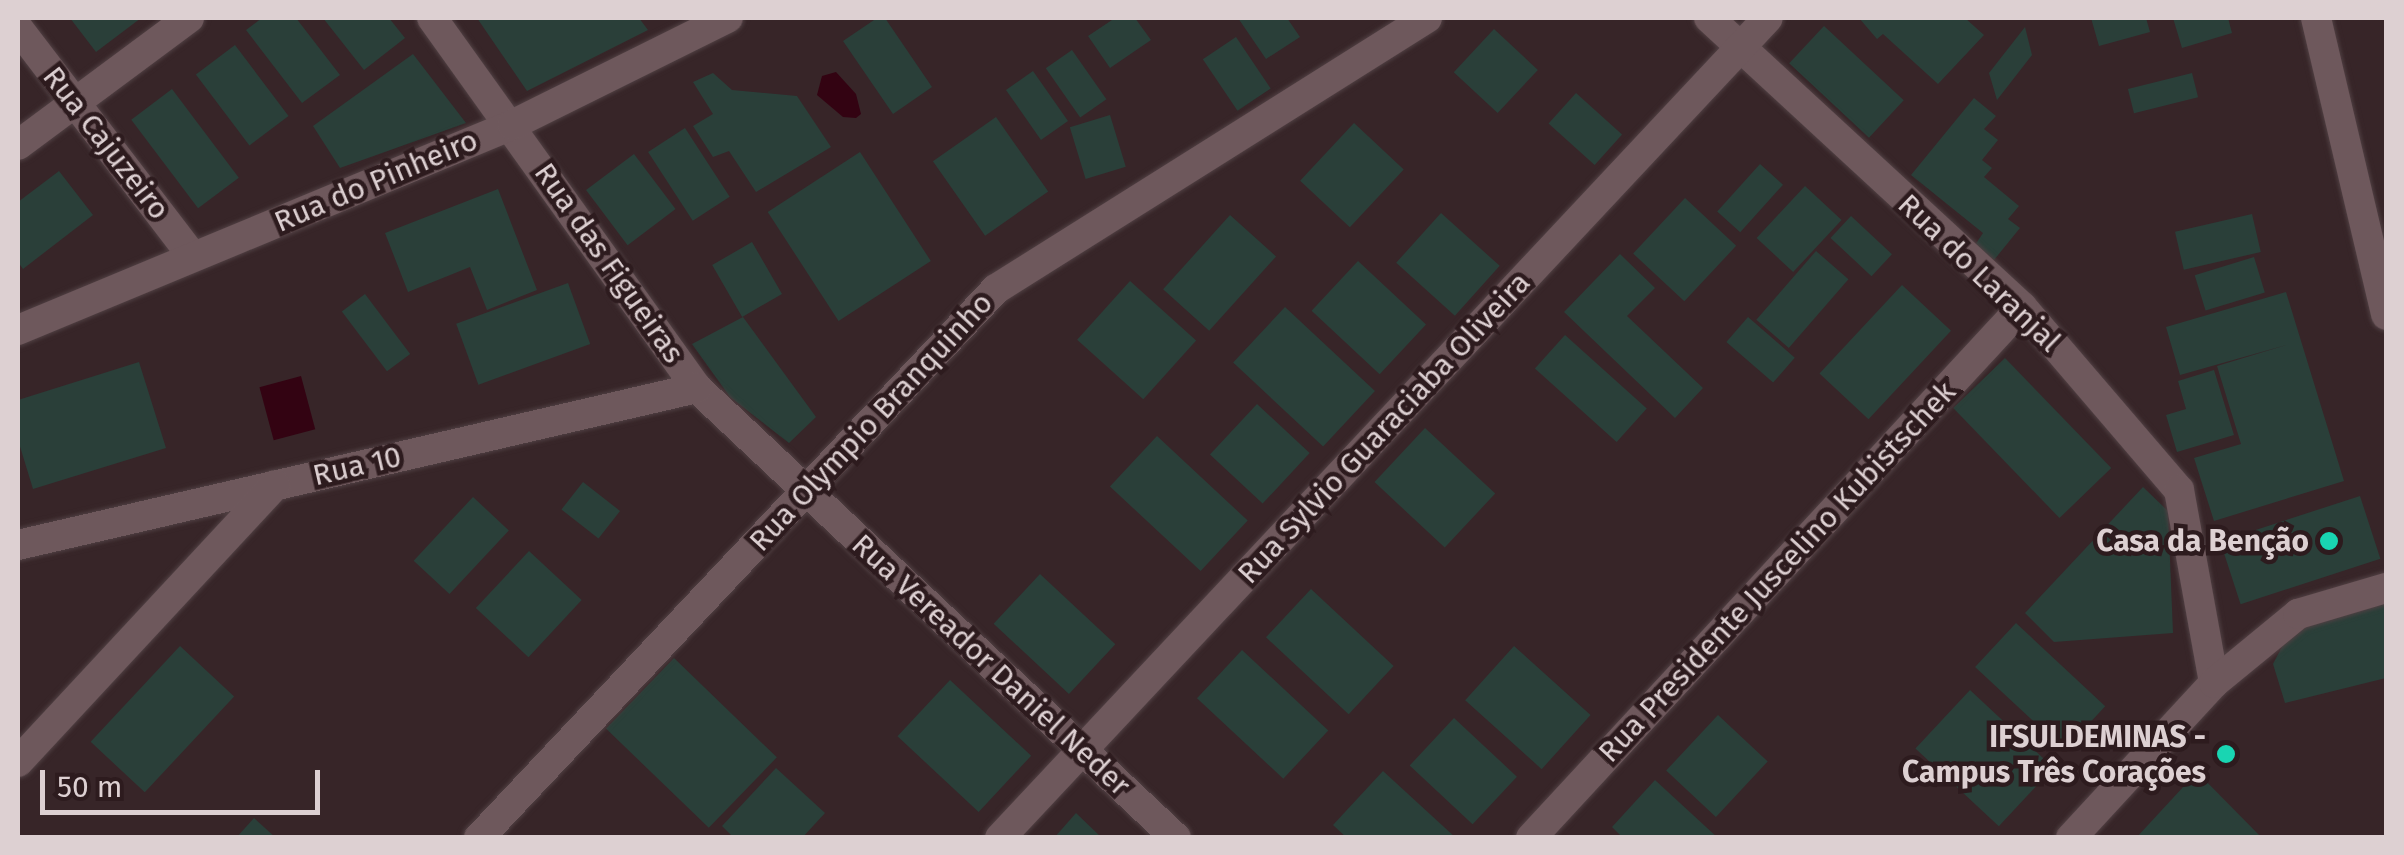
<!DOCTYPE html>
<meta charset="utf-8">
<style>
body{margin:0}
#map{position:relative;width:2404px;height:855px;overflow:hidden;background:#372528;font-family:"Fira Sans",sans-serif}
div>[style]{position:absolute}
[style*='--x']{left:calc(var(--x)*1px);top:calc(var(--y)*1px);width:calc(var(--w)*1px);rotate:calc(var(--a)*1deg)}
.water>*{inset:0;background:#330312;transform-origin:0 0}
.building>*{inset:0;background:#2a3f39;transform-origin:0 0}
.roads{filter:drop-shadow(0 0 2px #504043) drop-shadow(0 0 2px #504043)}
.street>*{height:30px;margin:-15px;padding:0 15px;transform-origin:15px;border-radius:15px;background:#6e585c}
.secondary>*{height:30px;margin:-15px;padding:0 15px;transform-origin:15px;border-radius:15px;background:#6e585c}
.dots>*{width:28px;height:28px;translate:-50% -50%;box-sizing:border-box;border:5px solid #2d1b1e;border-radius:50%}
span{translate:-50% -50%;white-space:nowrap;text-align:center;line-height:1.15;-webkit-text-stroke:9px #2d1b1e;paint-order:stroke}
.street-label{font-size:30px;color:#ddd0d2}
.poi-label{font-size:30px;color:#ddd0d2;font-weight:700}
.right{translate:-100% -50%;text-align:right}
.frame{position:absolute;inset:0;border:20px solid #ddd0d2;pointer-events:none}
.scale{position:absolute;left:40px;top:770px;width:280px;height:45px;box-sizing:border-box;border:5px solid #ddd0d2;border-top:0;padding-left:12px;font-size:30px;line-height:35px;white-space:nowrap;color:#ddd0d2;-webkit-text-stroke:8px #2d1b1e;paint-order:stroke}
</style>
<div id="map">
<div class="water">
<div style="clip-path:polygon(836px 72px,856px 94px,861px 114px,856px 118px,843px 117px,817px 95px,822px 76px)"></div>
<div style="left:301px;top:376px;width:55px;height:43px;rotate:75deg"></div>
</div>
<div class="building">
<div style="clip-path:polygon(70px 18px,141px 18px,96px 52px)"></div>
<div style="clip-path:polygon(262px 18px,296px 18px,340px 75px,302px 103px,246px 30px)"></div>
<div style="clip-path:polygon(323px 18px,389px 18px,405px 38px,364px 70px)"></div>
<div style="clip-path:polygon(477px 18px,639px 18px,648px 30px,527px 91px)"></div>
<div style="clip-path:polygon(877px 18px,885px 18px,932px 87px,893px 114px,843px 41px)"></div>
<div style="clip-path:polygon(1115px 18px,1135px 18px,1151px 40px,1110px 68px,1088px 36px)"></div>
<div style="clip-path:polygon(1238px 18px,1287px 18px,1300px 37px,1266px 59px)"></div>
<div style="clip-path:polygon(1859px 18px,1965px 18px,1984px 35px,1938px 84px,1883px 34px,1877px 39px)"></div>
<div style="clip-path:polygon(2091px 18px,2146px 18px,2150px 32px,2099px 46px)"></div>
<div style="clip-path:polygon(2173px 18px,2228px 18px,2232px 33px,2182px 48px)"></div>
<div style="left:1824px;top:26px;width:109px;height:51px;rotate:43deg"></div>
<div style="clip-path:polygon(2025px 27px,2032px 55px,1997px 100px,1989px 73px)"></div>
<div style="left:1494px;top:29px;width:60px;height:59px;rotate:43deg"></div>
<div style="left:1236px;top:37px;width:62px;height:40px;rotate:56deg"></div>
<div style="left:235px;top:45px;width:89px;height:49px;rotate:53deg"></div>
<div style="left:1072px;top:50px;width:60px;height:32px;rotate:55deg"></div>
<div style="clip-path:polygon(413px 54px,466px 123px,340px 168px,313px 126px)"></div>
<div style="left:1033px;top:71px;width:61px;height:33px;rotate:55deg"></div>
<div style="clip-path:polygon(713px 73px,732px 90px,797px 96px,831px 147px,756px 192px,729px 151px,713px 157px,693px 126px,713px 114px,693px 82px)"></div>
<div style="left:2192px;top:73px;width:25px;height:66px;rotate:76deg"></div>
<div style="left:172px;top:89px;width:111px;height:51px;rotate:53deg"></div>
<div style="left:1576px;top:93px;width:62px;height:41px;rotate:42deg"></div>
<div style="clip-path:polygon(1974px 98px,1996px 116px,1984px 129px,1998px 140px,1982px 160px,1992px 168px,1984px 177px,2019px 206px,2008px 219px,2020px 228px,1994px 260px,1975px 245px,1983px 233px,1911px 175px)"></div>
<div style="left:1110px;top:115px;width:54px;height:42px;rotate:73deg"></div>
<div style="left:996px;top:117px;width:91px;height:77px;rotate:55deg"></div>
<div style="left:1354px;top:123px;width:68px;height:79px;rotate:43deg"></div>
<div style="left:685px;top:128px;width:82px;height:44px;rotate:57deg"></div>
<div style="left:860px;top:152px;width:130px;height:110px;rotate:57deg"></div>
<div style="left:634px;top:154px;width:69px;height:60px;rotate:53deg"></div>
<div style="left:1760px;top:164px;width:31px;height:64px;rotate:42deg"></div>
<div style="clip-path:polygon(59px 171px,93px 215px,23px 269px,18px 262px,18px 202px)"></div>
<div style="left:1805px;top:186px;width:50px;height:71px;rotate:43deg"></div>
<div style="clip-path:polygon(498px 189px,537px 290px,487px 310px,470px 267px,408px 292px,385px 233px)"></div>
<div style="left:1685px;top:198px;width:70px;height:76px;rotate:43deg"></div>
<div style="left:1441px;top:213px;width:79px;height:67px;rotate:42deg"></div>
<div style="left:2252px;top:214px;width:39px;height:79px;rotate:77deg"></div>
<div style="left:1230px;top:215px;width:62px;height:100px;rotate:42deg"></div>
<div style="left:1851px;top:216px;width:56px;height:30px;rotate:43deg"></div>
<div style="left:752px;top:242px;width:60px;height:46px;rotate:60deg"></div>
<div style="left:1816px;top:251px;width:43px;height:91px;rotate:41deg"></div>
<div style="clip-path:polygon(1620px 254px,1655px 288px,1627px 316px,1703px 388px,1675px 418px,1564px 312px)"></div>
<div style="left:2254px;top:257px;width:37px;height:62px;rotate:73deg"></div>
<div style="left:1358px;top:261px;width:93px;height:68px;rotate:43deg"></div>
<div style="left:1130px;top:281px;width:89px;height:79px;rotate:42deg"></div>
<div style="left:568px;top:283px;width:65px;height:119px;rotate:70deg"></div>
<div style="left:1902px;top:285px;width:67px;height:121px;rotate:43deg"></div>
<div style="clip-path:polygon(2286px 292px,2344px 481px,2214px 521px,2194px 458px,2241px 444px,2217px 366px,2290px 344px,2180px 375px,2166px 327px)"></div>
<div style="left:365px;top:294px;width:75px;height:29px;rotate:53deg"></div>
<div style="left:1285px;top:307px;width:123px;height:76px;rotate:43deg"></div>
<div style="clip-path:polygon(743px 317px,816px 417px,789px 443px,730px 397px,692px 344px)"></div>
<div style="left:1748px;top:317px;width:62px;height:33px;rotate:41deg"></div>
<div style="left:1565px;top:335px;width:110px;height:45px;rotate:42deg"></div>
<div style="left:2005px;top:358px;width:153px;height:72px;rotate:46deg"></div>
<div style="clip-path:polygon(139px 362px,166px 448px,33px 489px,18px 440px,18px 400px)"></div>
<div style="clip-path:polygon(2214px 370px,2234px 435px,2177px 452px,2166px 415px,2186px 409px,2178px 381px)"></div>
<div style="left:1257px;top:404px;width:72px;height:69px;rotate:43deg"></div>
<div style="left:1425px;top:428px;width:96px;height:74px;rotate:43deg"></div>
<div style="left:1157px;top:436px;width:124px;height:69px;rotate:43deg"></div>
<div style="left:583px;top:482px;width:47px;height:35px;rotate:38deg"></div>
<div style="clip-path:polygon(2143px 487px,2168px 511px,2173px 633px,2054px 642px,2025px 613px)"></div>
<div style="left:2360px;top:496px;width:66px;height:147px;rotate:72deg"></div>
<div style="left:473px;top:497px;width:49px;height:87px;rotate:43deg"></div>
<div style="left:529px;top:551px;width:72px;height:78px;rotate:43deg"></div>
<div style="left:1040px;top:574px;width:103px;height:68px;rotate:43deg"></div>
<div style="left:1311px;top:589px;width:113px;height:66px;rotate:43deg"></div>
<div style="clip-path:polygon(2386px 598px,2386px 678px,2285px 703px,2273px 664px,2287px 637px,2325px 617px)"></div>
<div style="left:2016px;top:623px;width:122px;height:60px;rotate:43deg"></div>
<div style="left:180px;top:646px;width:74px;height:131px;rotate:43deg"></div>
<div style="left:1514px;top:646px;width:103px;height:73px;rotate:42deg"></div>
<div style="left:1242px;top:650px;width:118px;height:66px;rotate:43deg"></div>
<div style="left:674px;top:658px;width:143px;height:98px;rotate:44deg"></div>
<div style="left:950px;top:680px;width:111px;height:77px;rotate:43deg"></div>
<div style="left:1970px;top:690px;width:114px;height:80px;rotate:43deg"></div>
<div style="left:1718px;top:715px;width:68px;height:76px;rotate:43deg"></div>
<div style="left:1454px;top:718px;width:86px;height:65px;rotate:43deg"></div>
<div style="clip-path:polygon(776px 768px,825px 813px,802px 838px,734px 838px,722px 826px)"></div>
<div style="clip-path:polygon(1383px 771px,1456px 838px,1347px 838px,1333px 825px)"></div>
<div style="clip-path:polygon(2197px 772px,2262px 838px,2136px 838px)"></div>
<div style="clip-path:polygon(1655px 780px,1718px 838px,1623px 838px,1612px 827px)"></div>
<div style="clip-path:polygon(1076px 813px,1102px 838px,1054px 838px)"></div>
<div style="clip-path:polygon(254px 818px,276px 838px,236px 838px)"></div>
</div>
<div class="roads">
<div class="street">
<div style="--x:432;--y:18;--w:455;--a:54.4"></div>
<div style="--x:697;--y:388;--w:657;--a:43.21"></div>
<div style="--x:1709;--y:18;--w:426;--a:42.7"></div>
<div style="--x:2022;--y:307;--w:241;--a:49.4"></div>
<div style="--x:2179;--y:490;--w:196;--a:79.7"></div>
<div style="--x:18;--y:28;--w:288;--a:52.6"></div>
<div style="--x:18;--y:145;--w:213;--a:-36.6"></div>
<div style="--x:18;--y:330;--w:535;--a:-22.54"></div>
<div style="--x:512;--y:125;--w:241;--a:-26.4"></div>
<div style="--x:18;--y:545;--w:697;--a:-13.02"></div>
<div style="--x:18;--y:762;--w:378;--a:-47.1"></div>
<div style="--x:479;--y:838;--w:754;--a:-46.72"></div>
<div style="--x:996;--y:289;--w:509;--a:-32.16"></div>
<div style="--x:1000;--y:838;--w:1123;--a:-46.88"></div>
<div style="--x:1531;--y:838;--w:723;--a:-47.24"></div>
<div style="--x:2071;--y:838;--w:211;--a:-47.3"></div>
<div style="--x:2214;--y:683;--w:109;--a:-39.4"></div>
<div style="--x:2298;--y:614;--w:92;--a:-16.5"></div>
</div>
<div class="secondary">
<div style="--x:2316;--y:18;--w:305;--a:76.7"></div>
</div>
</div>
<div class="dots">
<div style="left:2329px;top:541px;background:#19d5b2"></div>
<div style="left:2226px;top:754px;background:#19d5b2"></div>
</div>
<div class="street-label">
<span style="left:106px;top:143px;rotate:52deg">Rua Cajuzeiro</span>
<span style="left:376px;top:181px;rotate:-23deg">Rua do Pinheiro</span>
<span style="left:609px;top:263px;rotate:55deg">Rua das Figueiras</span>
<span style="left:1979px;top:273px;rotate:44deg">Rua do Laranjal</span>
<span style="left:871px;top:422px;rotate:-47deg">Rua Olympio Branquinho</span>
<span style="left:1384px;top:428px;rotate:-47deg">Rua Sylvio Guaraciaba Oliveira</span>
<span style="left:357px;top:466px;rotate:-13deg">Rua 10</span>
<span style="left:1777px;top:572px;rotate:-47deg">Rua Presidente Juscelino Kubistschek</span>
<span style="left:991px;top:665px;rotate:43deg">Rua Vereador Daniel Neder</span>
</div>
<div class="poi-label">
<span class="right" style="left:2309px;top:541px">Casa da Benção</span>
<span class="right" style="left:2206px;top:754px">IFSULDEMINAS -<br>Campus Três Corações</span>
</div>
<div class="frame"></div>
<div class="scale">50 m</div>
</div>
